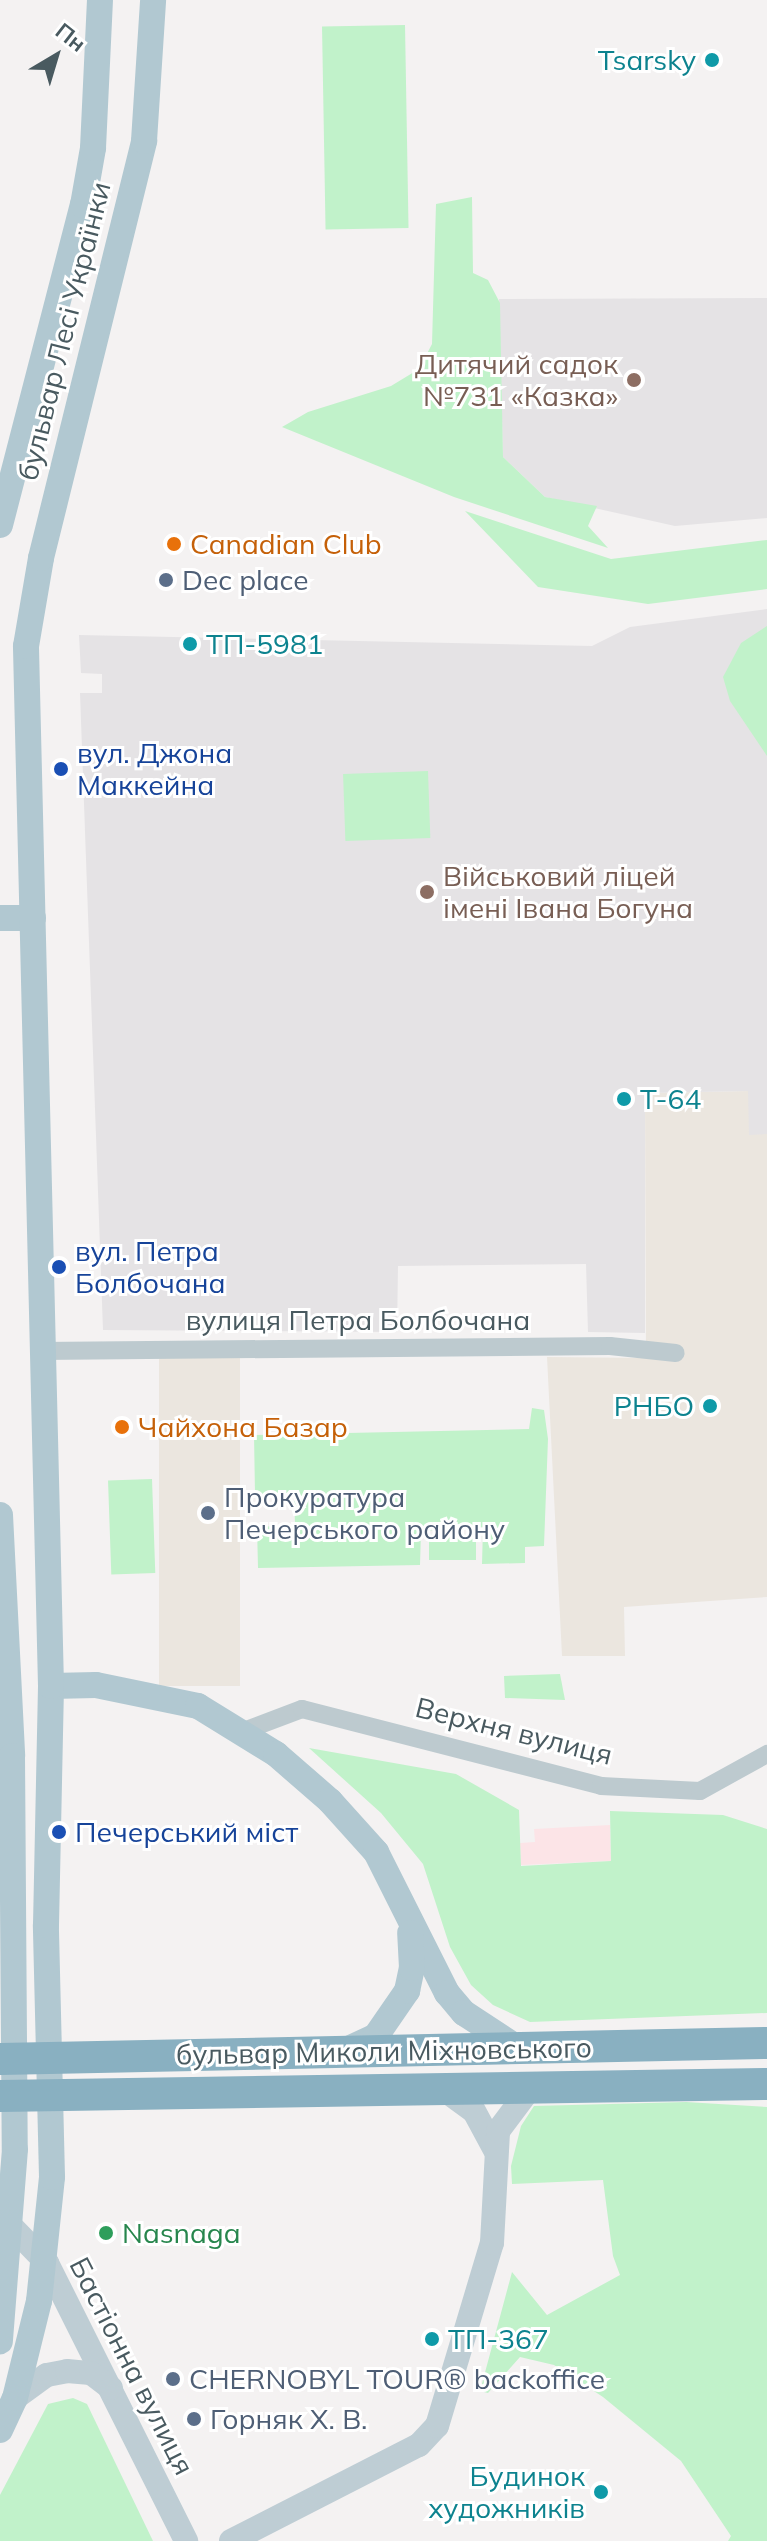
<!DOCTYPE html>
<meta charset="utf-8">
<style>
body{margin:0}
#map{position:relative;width:767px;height:2541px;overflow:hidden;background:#f4f2f2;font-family:Mulish,sans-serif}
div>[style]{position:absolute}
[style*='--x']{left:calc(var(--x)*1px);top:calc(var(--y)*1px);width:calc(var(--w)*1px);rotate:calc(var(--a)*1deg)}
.commercial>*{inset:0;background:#ebe6df;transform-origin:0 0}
.education>*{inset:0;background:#e5e3e5}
.medical>*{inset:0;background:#fce4e7}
.green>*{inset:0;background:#c1f2ca;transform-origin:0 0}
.street>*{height:18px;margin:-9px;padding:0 9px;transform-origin:9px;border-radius:9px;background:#bdcacf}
.secondary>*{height:24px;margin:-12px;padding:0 12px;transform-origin:12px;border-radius:12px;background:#becdd4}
.primary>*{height:26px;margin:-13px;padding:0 13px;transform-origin:13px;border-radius:13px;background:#b1c8d1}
.highway>*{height:32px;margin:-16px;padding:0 16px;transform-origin:16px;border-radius:16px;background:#89b0c1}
.dots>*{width:22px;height:22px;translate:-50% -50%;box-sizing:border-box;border:4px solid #fff;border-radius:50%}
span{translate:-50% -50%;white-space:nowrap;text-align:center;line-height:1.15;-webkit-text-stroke:6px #fff;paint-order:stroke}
.culture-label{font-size:28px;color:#0d838f}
.right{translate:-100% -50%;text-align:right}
.left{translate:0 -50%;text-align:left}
.street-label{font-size:28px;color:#495a60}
.education-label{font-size:28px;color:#785e54}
.food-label{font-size:28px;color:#c56008}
.service-label{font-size:28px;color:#4e5e75}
.transit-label{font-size:28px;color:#164399}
.leisure-label{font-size:28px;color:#27864d}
.north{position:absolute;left:16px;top:16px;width:80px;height:80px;-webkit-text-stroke:6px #fff;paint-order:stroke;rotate:38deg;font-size:22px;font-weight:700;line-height:32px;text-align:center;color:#495a60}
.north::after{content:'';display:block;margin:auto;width:28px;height:36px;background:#495a60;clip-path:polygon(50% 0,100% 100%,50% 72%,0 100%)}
</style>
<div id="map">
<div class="commercial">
<div style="clip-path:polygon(749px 1091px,749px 1134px,767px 1134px,767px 1597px,624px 1607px,625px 1656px,562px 1656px,547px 1357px,646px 1358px,645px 1093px)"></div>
<div style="left:240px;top:1356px;width:330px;height:81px;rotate:90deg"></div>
</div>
<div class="education">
<div style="clip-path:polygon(767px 298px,767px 518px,675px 526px,545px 497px,503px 457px,499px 299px)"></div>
<div style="clip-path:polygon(767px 609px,767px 1134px,749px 1135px,748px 1091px,645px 1093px,645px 1333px,588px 1332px,586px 1264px,398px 1266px,397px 1332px,103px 1330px,80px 693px,102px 693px,102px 674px,81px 673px,79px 635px,592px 646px,630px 627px)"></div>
</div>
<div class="medical">
<div style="clip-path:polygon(610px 1825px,611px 1861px,521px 1865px,520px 1843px,535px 1842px,534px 1829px)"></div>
</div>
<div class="green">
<div style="left:405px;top:25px;width:203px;height:83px;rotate:89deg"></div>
<div style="clip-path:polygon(472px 197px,473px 273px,488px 280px,500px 303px,503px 457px,545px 497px,597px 506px,588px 526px,608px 548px,454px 497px,282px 427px,308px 412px,391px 386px,419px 369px,432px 344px,436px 204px)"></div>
<div style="clip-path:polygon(465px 511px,611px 559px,767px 540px,767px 589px,648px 604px,538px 587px)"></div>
<div style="clip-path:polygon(767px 626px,767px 756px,730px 701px,723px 677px,741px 643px)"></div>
<div style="left:428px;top:771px;width:67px;height:85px;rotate:88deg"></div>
<div style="clip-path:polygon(532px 1408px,544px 1410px,548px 1439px,544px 1546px,525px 1547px,525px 1563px,482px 1564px,483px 1527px,421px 1531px,420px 1565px,258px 1568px,257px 1527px,295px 1525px,294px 1493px,255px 1494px,254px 1435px,529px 1429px)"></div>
<div style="left:152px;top:1479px;width:94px;height:44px;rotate:88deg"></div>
<div style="left:476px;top:1534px;width:26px;height:47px;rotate:90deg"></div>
<div style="clip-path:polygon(560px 1674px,565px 1700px,505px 1698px,504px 1676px)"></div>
<div style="clip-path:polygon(309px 1748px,456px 1774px,519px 1810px,521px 1866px,611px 1861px,610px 1811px,723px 1815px,767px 1829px,767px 2013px,530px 2022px,493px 2005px,471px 1985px,450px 1947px,423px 1864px,381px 1813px)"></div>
<div style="clip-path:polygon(686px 2102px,767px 2107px,767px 2541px,728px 2541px,731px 2536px,681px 2461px,603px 2397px,554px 2365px,520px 2357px,488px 2393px,480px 2391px,512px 2272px,547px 2315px,620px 2275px,613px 2256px,603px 2180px,512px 2184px,511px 2166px,521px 2126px,534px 2106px)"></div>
<div style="clip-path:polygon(73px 2398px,87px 2404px,153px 2541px,0 2541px,0 2495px,48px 2404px)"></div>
</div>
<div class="street">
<div style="--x:40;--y:1351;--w:570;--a:-0.5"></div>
<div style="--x:610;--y:1346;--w:66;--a:6.1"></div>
<div style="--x:244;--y:1731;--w:62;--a:-20.8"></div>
<div style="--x:302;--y:1709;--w:309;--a:14.4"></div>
<div style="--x:601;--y:1786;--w:99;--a:2.9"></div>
<div style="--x:700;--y:1791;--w:77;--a:-28.9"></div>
</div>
<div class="secondary">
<div style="--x:442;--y:2088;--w:39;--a:36"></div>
<div style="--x:474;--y:2111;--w:44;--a:61.7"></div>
<div style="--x:11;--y:2226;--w:52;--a:45.8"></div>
<div style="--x:47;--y:2263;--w:311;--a:63.4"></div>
<div style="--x:15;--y:2398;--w:39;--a:-36"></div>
<div style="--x:47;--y:2375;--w:20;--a:-11"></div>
<div style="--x:67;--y:2371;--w:24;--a:5"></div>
<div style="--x:91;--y:2373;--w:25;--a:37"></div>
<div style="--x:231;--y:2541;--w:211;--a:-27.1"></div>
<div style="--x:419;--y:2445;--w:26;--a:-47"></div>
<div style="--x:437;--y:2426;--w:191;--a:-73.3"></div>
<div style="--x:492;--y:2243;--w:112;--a:-86.9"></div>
<div style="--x:498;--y:2131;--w:55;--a:-53.1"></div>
</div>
<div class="primary">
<div style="--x:0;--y:525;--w:331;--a:-75.5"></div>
<div style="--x:83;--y:205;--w:58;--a:-80"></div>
<div style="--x:93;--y:148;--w:148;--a:-87.3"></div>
<div style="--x:0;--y:918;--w:33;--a:0"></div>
<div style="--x:0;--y:1515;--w:241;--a:87.1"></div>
<div style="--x:12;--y:1756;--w:393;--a:89.6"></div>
<div style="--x:15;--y:2149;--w:193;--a:94.5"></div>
<div style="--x:51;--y:1686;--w:45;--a:-1.3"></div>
<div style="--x:96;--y:1685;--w:104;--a:11.6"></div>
<div style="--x:198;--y:1706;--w:92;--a:31.6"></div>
<div style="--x:276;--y:1754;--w:72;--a:41"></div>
<div style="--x:330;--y:1801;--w:69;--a:48"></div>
<div style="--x:376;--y:1852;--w:158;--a:63.3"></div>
<div style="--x:447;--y:1993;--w:26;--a:50"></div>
<div style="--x:464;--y:2013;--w:66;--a:33.2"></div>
<div style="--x:344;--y:2051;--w:35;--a:-25"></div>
<div style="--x:376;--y:2036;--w:55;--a:-55.4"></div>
<div style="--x:407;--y:1991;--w:24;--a:-78"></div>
<div style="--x:412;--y:1968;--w:35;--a:-93"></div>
<div style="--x:0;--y:2430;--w:35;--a:-65"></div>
<div style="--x:15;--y:2398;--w:100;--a:-76.1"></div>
<div style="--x:39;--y:2301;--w:125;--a:-84"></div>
<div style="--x:52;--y:2177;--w:252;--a:-91.4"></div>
<div style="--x:46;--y:1925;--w:239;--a:-88.8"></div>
<div style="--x:51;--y:1686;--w:1040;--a:-91.38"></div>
<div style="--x:26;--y:646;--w:89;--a:-80.3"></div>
<div style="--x:41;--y:558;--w:430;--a:-76.1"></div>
<div style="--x:144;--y:141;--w:141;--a:-86.3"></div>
</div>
<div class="highway">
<div style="--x:0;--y:2059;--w:767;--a:-1.2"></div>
<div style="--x:0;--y:2096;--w:767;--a:-0.9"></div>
</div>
<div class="dots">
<div style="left:712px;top:60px;background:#0f9aa8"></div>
<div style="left:634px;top:380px;background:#8d6e63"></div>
<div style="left:174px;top:544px;background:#e8710a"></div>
<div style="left:166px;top:580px;background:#5c6f8a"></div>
<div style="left:190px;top:644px;background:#0f9aa8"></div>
<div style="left:61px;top:769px;background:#1a4fb4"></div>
<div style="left:427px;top:892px;background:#8d6e63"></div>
<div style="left:624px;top:1099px;background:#0f9aa8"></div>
<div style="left:59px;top:1267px;background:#1a4fb4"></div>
<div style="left:710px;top:1406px;background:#0f9aa8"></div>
<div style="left:122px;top:1427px;background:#e8710a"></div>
<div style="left:208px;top:1513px;background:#5c6f8a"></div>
<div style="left:59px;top:1832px;background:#1a4fb4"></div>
<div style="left:106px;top:2233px;background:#2e9e5b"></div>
<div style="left:432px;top:2339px;background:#0f9aa8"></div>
<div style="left:173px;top:2379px;background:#5c6f8a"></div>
<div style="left:194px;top:2419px;background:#5c6f8a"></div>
<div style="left:601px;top:2492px;background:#0f9aa8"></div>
</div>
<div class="culture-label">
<span class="right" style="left:696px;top:60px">Tsarsky</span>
<span class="left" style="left:206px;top:644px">ТП-5981</span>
<span class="left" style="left:640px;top:1099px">Т-64</span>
<span class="right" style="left:694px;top:1406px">РНБО</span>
<span class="left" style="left:448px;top:2339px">ТП-367</span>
<span class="right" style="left:585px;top:2492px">Будинок<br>художників</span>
</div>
<div class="street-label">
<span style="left:64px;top:331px;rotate:-76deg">бульвар Лесі Українки</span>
<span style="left:358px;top:1320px">вулиця Петра Болбочана</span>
<span style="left:514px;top:1731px;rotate:14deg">Верхня вулиця</span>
<span style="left:384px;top:2051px;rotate:-1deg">бульвар Миколи Міхновського</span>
<span style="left:132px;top:2366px;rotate:63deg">Бастіонна вулиця</span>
</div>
<div class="education-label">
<span class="right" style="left:618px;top:380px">Дитячий садок<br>№731 «Казка»</span>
<span class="left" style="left:443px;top:892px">Військовий ліцей<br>імені Івана Богуна</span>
</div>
<div class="food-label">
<span class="left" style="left:190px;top:544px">Canadian Club</span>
<span class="left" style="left:138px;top:1427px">Чайхона Базар</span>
</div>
<div class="service-label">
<span class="left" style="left:182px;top:580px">Dec place</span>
<span class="left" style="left:224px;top:1513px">Прокуратура<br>Печерського району</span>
<span class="left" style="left:189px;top:2379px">CHERNOBYL TOUR® backoffice</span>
<span class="left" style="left:210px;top:2419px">Горняк Х. В.</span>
</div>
<div class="transit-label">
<span class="left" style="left:77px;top:769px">вул. Джона<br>Маккейна</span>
<span class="left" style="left:75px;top:1267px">вул. Петра<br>Болбочана</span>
<span class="left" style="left:75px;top:1832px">Печерський міст</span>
</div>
<div class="leisure-label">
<span class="left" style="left:122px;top:2233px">Nasnaga</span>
</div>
<div class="north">Пн</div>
</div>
